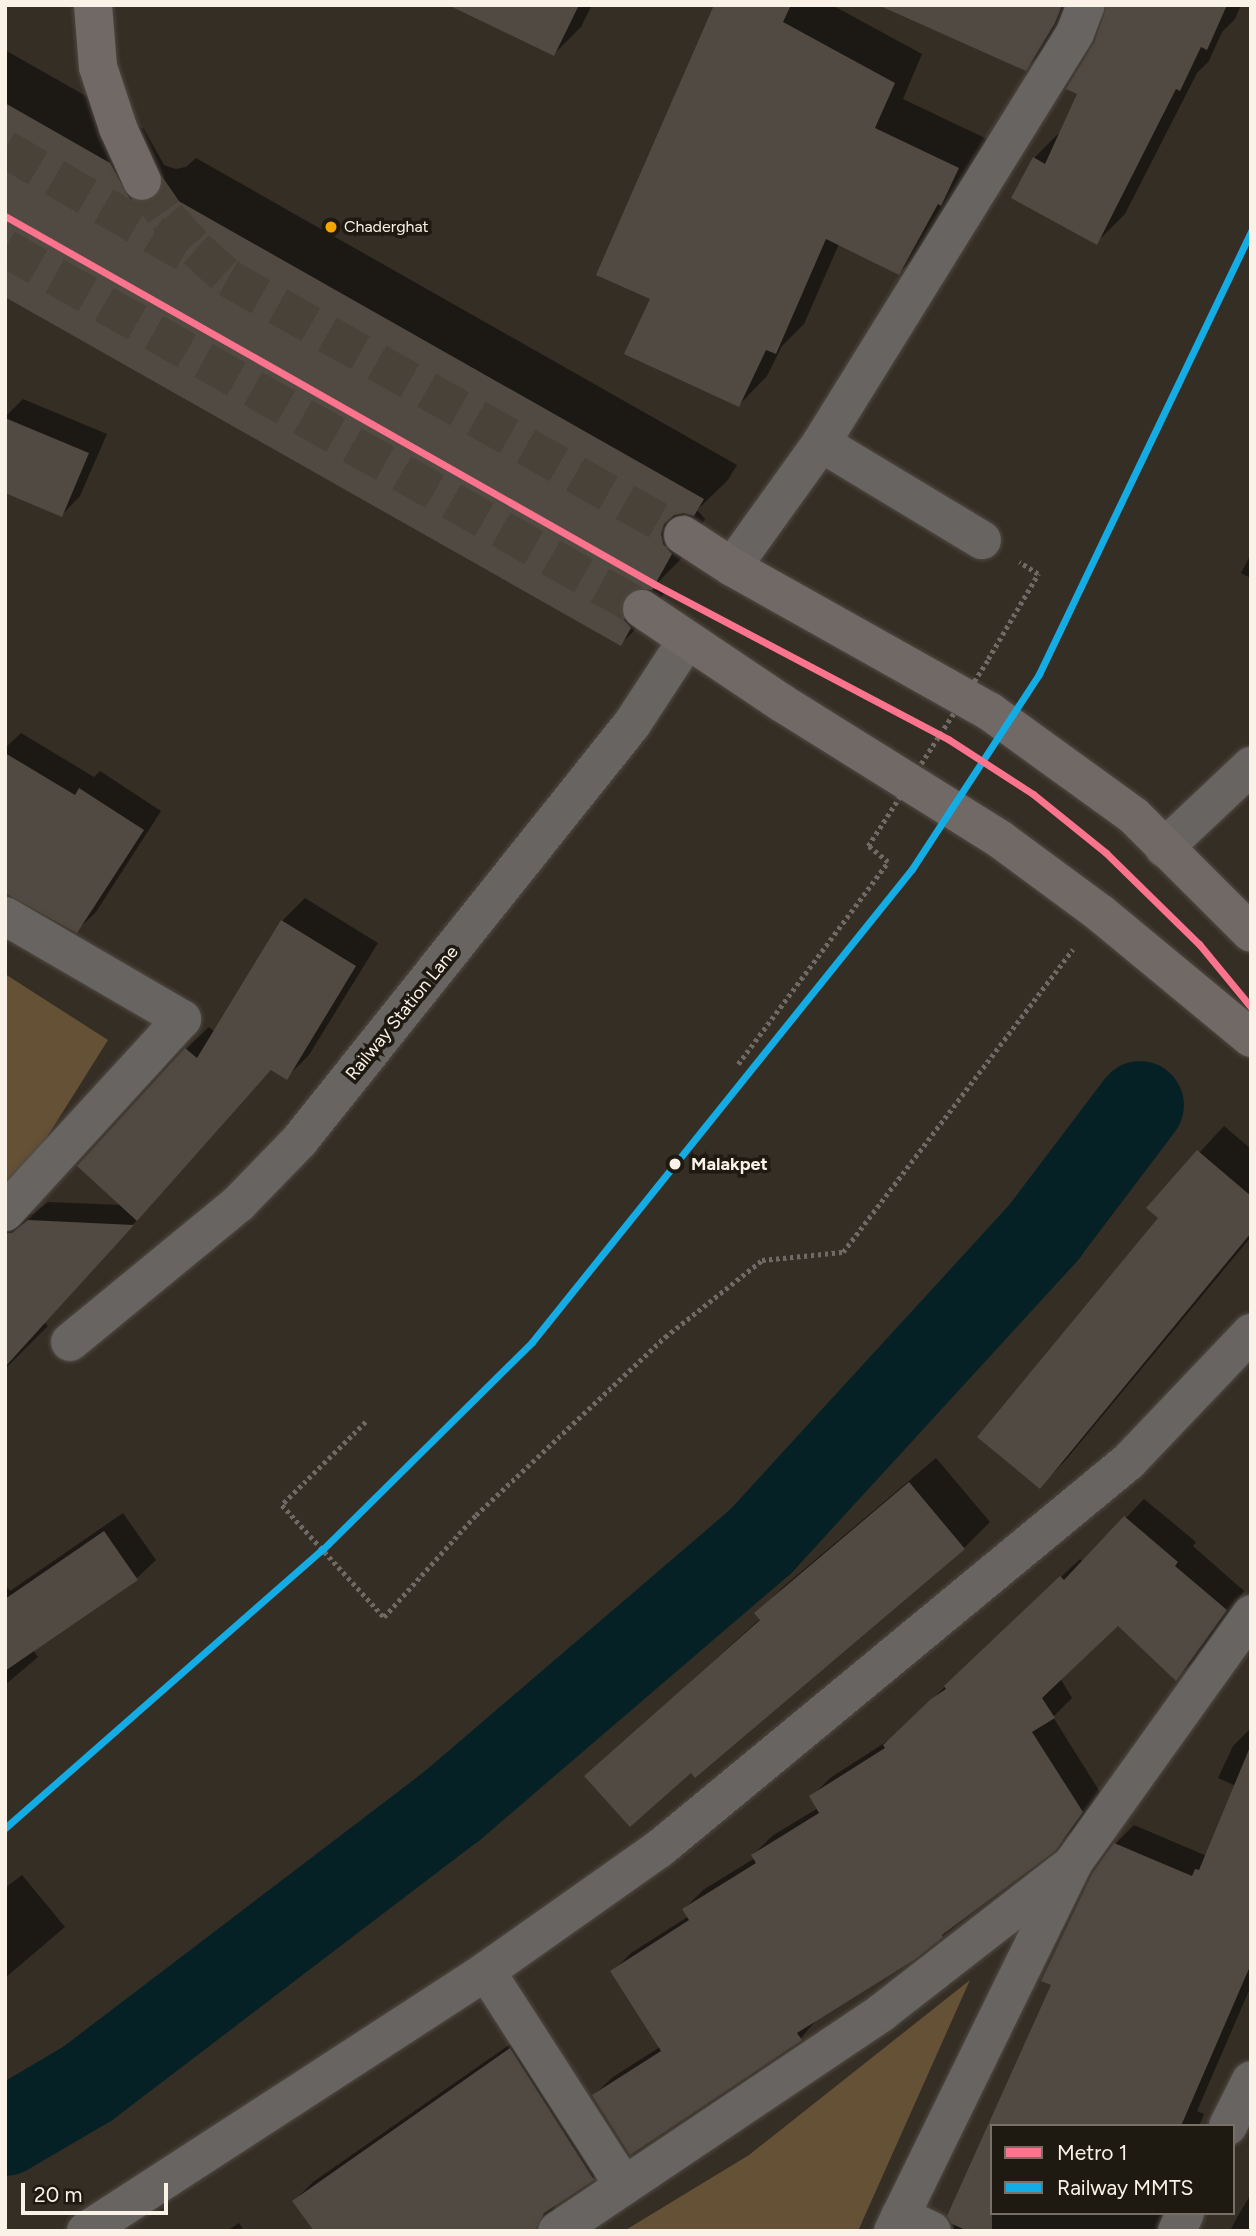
<!DOCTYPE html>
<style>
body{margin:0}
#map{position:relative;width:1256px;height:2236px;overflow:hidden;background:#352e25;font-family:Figtree,sans-serif}
div>[style]{position:absolute}
[style*='--x']{left:calc(var(--x)*1px);top:calc(var(--y)*1px);width:calc(var(--w)*1px);rotate:calc(var(--a)*1deg)}
.green>*{inset:0;background:#655135}
.shadow>*{inset:0;background:#0007}
.river>*{height:88px;margin:-44px;padding:0 44px;transform-origin:44px;border-radius:44px;background:#062125}
.building>*{inset:0;background:#514a43}
.highway-tunnel>*{height:38px;margin-top:-19px;transform-origin:0;background:repeating-linear-gradient(90deg,#494238 0 38px,transparent 0 57px)}
.path>*{height:4.5px;margin-top:-2.25px;transform-origin:0;background:repeating-linear-gradient(90deg,#6f6a66 0 3.5px,transparent 0 7px)}
.roads{filter:drop-shadow(0 0 2px #4f4942) drop-shadow(0 0 2px #4f4942)}
.minor>*{height:38px;margin:-19px;padding:0 19px;transform-origin:19px;border-radius:19px;background:#676461}
.highway>*{height:38px;margin:-19px;padding:0 19px;transform-origin:19px;border-radius:19px;background:#706966}
.path-bridge>*{height:4.5px;margin-top:-2.25px;transform-origin:0;background:repeating-linear-gradient(90deg,#6f6a66 0 3.5px,transparent 0 7px)}
.rail-1>*{height:7px;margin:-3.5px;padding:0 3.5px;transform-origin:3.5px;border-radius:3.5px;background:#13ace5}
.metro-1>*{height:7px;margin:-3.5px;padding:0 3.5px;transform-origin:3.5px;border-radius:3.5px;background:#fc738d}
.dots>*{width:19px;height:19px;translate:-50% -50%;box-sizing:border-box;border:4px solid #1e1911;border-radius:50%}
span{translate:-50% -50%;white-space:nowrap;text-align:center;line-height:1.15;-webkit-text-stroke:7px #1e1911;paint-order:stroke}
.bus-label{font-size:16px;color:#faf2e7}
.left{translate:0 -50%;text-align:left}
.street-label{font-size:18px;color:#faf2e7}
.stop-label{font-size:18px;color:#faf2e7;font-weight:700}
.frame{position:absolute;inset:0;border:7px solid #faf2e7;pointer-events:none}
.legend{position:absolute;left:990px;top:2124px;width:245px;height:91px;box-sizing:border-box;background:#1e1911;border:2px solid #767067;margin:0;padding:9px 12px;list-style:none;font-size:21px;color:#faf2e7}
.legend li{display:flex;align-items:center;gap:14px;height:35px}
.legend b{width:35px;border:2px solid #767067}
.scale{position:absolute;left:21px;top:2183px;width:147px;height:32px;box-sizing:border-box;border:4px solid #faf2e7;border-top:0;padding-left:9px;font-size:21px;line-height:24px;white-space:nowrap;color:#faf2e7;-webkit-text-stroke:5px #1e1911;paint-order:stroke}
</style>
<div id="map">
<div class="green">
<div style="clip-path:polygon(5px 974px,108px 1040px,5px 1204px)"></div>
<div style="clip-path:polygon(970px 1980px,858px 2231px,624px 2231px,749px 2155px)"></div>
</div>
<div class="shadow">
<div style="clip-path:polygon(452px 5px,592px 5px,581px 27px,554px 54px)"></div>
<div style="clip-path:polygon(716px 5px,832px 5px,922px 54px,903px 99px,987px 139px,928px 244px,899px 273px,839px 244px,804px 324px,782px 346px,767px 376px,739px 405px,652px 298px)"></div>
<div style="clip-path:polygon(882px 5px,1076px 5px,1054px 40px,1025px 69px)"></div>
<div style="clip-path:polygon(1109px 5px,1241px 5px,1235px 19px,1222px 32px,1209px 61px,1197px 73px,1125px 214px,1097px 242px,1034px 158px,1063px 129px,1080px 93px)"></div>
<div style="clip-path:polygon(5px 50px,144px 129px,164px 165px,176px 169px,186px 167px,196px 158px,737px 465px,728px 480px,697px 510px,705px 519px,686px 554px,656px 584px,664px 593px,655px 609px,621px 644px,5px 295px)"></div>
<div style="clip-path:polygon(23px 399px,107px 434px,80px 496px,62px 515px,5px 491px,5px 417px)"></div>
<div style="clip-path:polygon(1251px 554px,1251px 578px,1241px 573px)"></div>
<div style="clip-path:polygon(21px 733px,94px 777px,100px 771px,161px 811px,96px 912px,77px 930px,5px 891px,5px 748px)"></div>
<div style="clip-path:polygon(305px 898px,378px 943px,309px 1055px,286px 1078px,272px 1069px,45px 1323px,48px 1326px,5px 1369px,5px 1204px,19px 1215px,33px 1214px,48px 1202px,122px 1205px,186px 1049px,209px 1027px,215px 1032px,282px 921px)"></div>
<div style="clip-path:polygon(1224px 1126px,1251px 1149px,1251px 1237px,1065px 1461px,1040px 1486px,1161px 1218px,1149px 1207px)"></div>
<div style="clip-path:polygon(936px 1458px,990px 1522px,964px 1548px,695px 1775px,691px 1770px,586px 1776px,761px 1618px,757px 1613px,783px 1587px)"></div>
<div style="clip-path:polygon(1144px 1499px,1196px 1542px,1193px 1546px,1244px 1591px,1195px 1660px,1176px 1678px,1118px 1624px,1060px 1678px,1072px 1698px,1053px 1717px,1100px 1792px,1074px 1829px,1054px 1849px,942px 1936px,818px 2018px,800px 2039px,594px 2095px,613px 2077px,660px 2047px,612px 1972px,631px 1953px,689px 1916px,684px 1909px,703px 1890px,755px 1858px,753px 1855px,772px 1836px,818px 1808px,811px 1797px,830px 1778px,889px 1740px,1080px 1559px,1084px 1562px)"></div>
<div style="clip-path:polygon(123px 1513px,156px 1560px,137px 1578px,33px 1650px,38px 1657px,5px 1685px,5px 1584px,10px 1591px)"></div>
<div style="clip-path:polygon(1251px 1728px,1251px 1986px,1197px 2111px,1204px 2114px,1199px 2126px,992px 2126px,992px 2213px,1169px 2213px,1159px 2231px,955px 2231px,949px 2216px,1115px 1844px,1134px 1825px,1207px 1856px,1236px 1786px,1218px 1778px,1233px 1746px)"></div>
<div style="clip-path:polygon(22px 1875px,65px 1927px,5px 1978px,5px 1888px)"></div>
<div style="clip-path:polygon(529px 2031px,612px 2160px,593px 2178px,555px 2204px,554px 2211px,533px 2231px,294px 2201px,313px 2182px)"></div>
<div style="clip-path:polygon(1251px 2194px,1251px 2231px,1230px 2231px,1239px 2214px)"></div>
<div style="clip-path:polygon(239px 2223px,244px 2231px,227px 2231px)"></div>
</div>
<div class="river">
<div style="--x:5;--y:2132;--w:95;--a:-30.3"></div>
<div style="--x:87;--y:2084;--w:459;--a:-37.3"></div>
<div style="--x:452;--y:1806;--w:408;--a:-40.6"></div>
<div style="--x:762;--y:1540;--w:418;--a:-47.5"></div>
<div style="--x:1044;--y:1232;--w:159;--a:-52.9"></div>
</div>
<div class="building">
<div style="clip-path:polygon(448px 5px,579px 5px,554px 56px)"></div>
<div style="clip-path:polygon(714px 5px,791px 5px,783px 22px,895px 83px,875px 128px,959px 168px,941px 206px,938px 204px,899px 275px,826px 239px,776px 354px,766px 350px,739px 407px,624px 354px,650px 299px,596px 275px)"></div>
<div style="clip-path:polygon(878px 5px,1062px 5px,1055px 23px,1026px 71px)"></div>
<div style="clip-path:polygon(1107px 5px,1227px 5px,1207px 50px,1201px 47px,1180px 91px,1176px 89px,1097px 245px,1011px 198px,1033px 157px,1045px 164px,1077px 94px,1066px 89px,1095px 41px)"></div>
<div style="clip-path:polygon(5px 103px,110px 163px,130px 199px,141px 203px,150px 201px,161px 191px,704px 499px,694px 516px,684px 513px,674px 515px,664px 524px,661px 534px,663px 544px,672px 554px,652px 590px,633px 589px,624px 597px,620px 607px,622px 618px,631px 628px,621px 646px,5px 297px)"></div>
<div style="clip-path:polygon(5px 418px,89px 453px,62px 517px,5px 493px)"></div>
<div style="clip-path:polygon(5px 753px,75px 795px,79px 788px,144px 830px,77px 933px,5px 893px)"></div>
<div style="clip-path:polygon(281px 920px,356px 966px,287px 1080px,271px 1070px,137px 1221px,77px 1166px,185px 1048px,197px 1058px)"></div>
<div style="clip-path:polygon(1197px 1150px,1251px 1196px,1251px 1233px,1040px 1489px,977px 1437px,1158px 1218px,1146px 1208px)"></div>
<div style="clip-path:polygon(28px 1220px,134px 1225px,5px 1367px,5px 1233px,12px 1233px)"></div>
<div style="clip-path:polygon(909px 1482px,965px 1549px,695px 1778px,691px 1773px,630px 1827px,584px 1776px,760px 1620px,754px 1613px)"></div>
<div style="clip-path:polygon(1124px 1516px,1178px 1562px,1175px 1566px,1227px 1610px,1176px 1681px,1118px 1626px,1042px 1698px,1055px 1718px,1032px 1732px,1083px 1812px,1055px 1851px,942px 1935px,943px 1937px,914px 1960px,797px 2033px,802px 2040px,630px 2155px,592px 2095px,661px 2051px,610px 1971px,689px 1920px,682px 1909px,756px 1863px,751px 1855px,819px 1813px,809px 1796px,885px 1748px,883px 1745px,931px 1699px,946px 1689px,944px 1686px,1060px 1576px,1064px 1580px)"></div>
<div style="clip-path:polygon(104px 1531px,138px 1580px,5px 1671px,5px 1599px)"></div>
<div style="clip-path:polygon(1250px 1747px,1251px 1964px,1181px 2126px,992px 2126px,992px 2231px,968px 2231px,952px 2224px,947px 2216px,1051px 1985px,1041px 1981px,1092px 1874px,1114px 1843px,1192px 1876px,1195px 1869px,1199px 1870px)"></div>
<div style="clip-path:polygon(510px 2048px,594px 2180px,544px 2213px,535px 2231px,314px 2231px,292px 2201px)"></div>
</div>
<div class="highway-tunnel">
<div style="--x:5;--y:149;--w:208;--a:30"></div>
<div style="--x:142;--y:181;--w:44;--a:55.2"></div>
<div style="--x:167;--y:217;--w:43;--a:47.8"></div>
<div style="--x:196;--y:249;--w:43;--a:42.2"></div>
<div style="--x:228;--y:278;--w:523;--a:29.46"></div>
<div style="--x:5;--y:248;--w:732;--a:29.54"></div>
</div>
<div class="path">
<div style="--x:988;--y:659;--w:99;--a:-59.5"></div>
<div style="--x:1038;--y:574;--w:22;--a:-148"></div>
<div style="--x:366;--y:1422;--w:118;--a:135.3"></div>
<div style="--x:282;--y:1505;--w:151;--a:47.7"></div>
<div style="--x:384;--y:1617;--w:137;--a:-48"></div>
<div style="--x:476;--y:1515;--w:260;--a:-43.3"></div>
<div style="--x:665;--y:1337;--w:124;--a:-38.4"></div>
<div style="--x:762;--y:1260;--w:81;--a:-5.6"></div>
<div style="--x:843;--y:1252;--w:380;--a:-52.8"></div>
</div>
<div class="roads">
<div class="minor">
<div style="--x:821;--y:443;--w:188;--a:31.1"></div>
<div style="--x:732;--y:567;--w:153;--a:-54.3"></div>
<div style="--x:821;--y:443;--w:482;--a:-58.2"></div>
<div style="--x:1075;--y:33;--w:30;--a:-69"></div>
<div style="--x:1164;--y:848;--w:120;--a:-43.3"></div>
<div style="--x:5;--y:916;--w:205;--a:30.2"></div>
<div style="--x:182;--y:1019;--w:262;--a:132.5"></div>
<div style="--x:70;--y:1342;--w:219;--a:-39.4"></div>
<div style="--x:239;--y:1203;--w:88;--a:-45.9"></div>
<div style="--x:300;--y:1140;--w:532;--a:-51.41"></div>
<div style="--x:632;--y:724;--w:100;--a:-56.8"></div>
<div style="--x:486;--y:1971;--w:255;--a:57.3"></div>
<div style="--x:1228;--y:2126;--w:51;--a:-63.4"></div>
<div style="--x:900;--y:2216;--w:35;--a:25"></div>
<div style="--x:86;--y:2231;--w:477;--a:-33"></div>
<div style="--x:486;--y:1971;--w:212;--a:-35.2"></div>
<div style="--x:659;--y:1849;--w:609;--a:-39.54"></div>
<div style="--x:1129;--y:1461;--w:177;--a:-46.4"></div>
<div style="--x:557;--y:2231;--w:391;--a:-33.9"></div>
<div style="--x:881;--y:2013;--w:234;--a:-37.9"></div>
<div style="--x:893;--y:2231;--w:410;--a:-63.9"></div>
<div style="--x:1073;--y:1863;--w:306;--a:-54.4"></div>
<div style="--x:1177;--y:2231;--w:20;--a:-66"></div>
</div>
<div class="highway">
<div style="--x:93;--y:5;--w:62;--a:85.4"></div>
<div style="--x:98;--y:67;--w:64;--a:71.8"></div>
<div style="--x:118;--y:128;--w:58;--a:65.6"></div>
<div style="--x:683;--y:535;--w:59;--a:33.1"></div>
<div style="--x:732;--y:567;--w:295;--a:29.3"></div>
<div style="--x:989;--y:711;--w:179;--a:35.9"></div>
<div style="--x:1134;--y:816;--w:165;--a:45"></div>
<div style="--x:642;--y:609;--w:169;--a:33.9"></div>
<div style="--x:782;--y:703;--w:258;--a:32"></div>
<div style="--x:1001;--y:840;--w:123;--a:36.4"></div>
<div style="--x:1100;--y:913;--w:196;--a:39.6"></div>
</div>
</div>
<div class="path-bridge">
<div style="--x:738;--y:1064;--w:252;--a:-53.4"></div>
<div style="--x:888;--y:862;--w:26;--a:-141"></div>
<div style="--x:868;--y:846;--w:221;--a:-57.2"></div>
</div>
<div class="rail-1">
<div style="--x:5;--y:1828;--w:423;--a:-41.3"></div>
<div style="--x:323;--y:1549;--w:294;--a:-44.7"></div>
<div style="--x:532;--y:1342;--w:607;--a:-51.22"></div>
<div style="--x:912;--y:869;--w:233;--a:-56.9"></div>
<div style="--x:1039;--y:674;--w:491;--a:-64.4"></div>
</div>
<div class="metro-1">
<div style="--x:5;--y:216;--w:748;--a:29.55"></div>
<div style="--x:656;--y:585;--w:330;--a:27.8"></div>
<div style="--x:948;--y:739;--w:101;--a:32.9"></div>
<div style="--x:1033;--y:794;--w:94;--a:38.9"></div>
<div style="--x:1106;--y:853;--w:130;--a:44.4"></div>
<div style="--x:1199;--y:944;--w:82;--a:50.5"></div>
</div>
<div class="dots">
<div style="left:331px;top:227px;background:#f7a600"></div>
<div style="left:675px;top:1164px;background:#faf2e7"></div>
</div>
<div class="bus-label">
<span class="left" style="left:344px;top:227px">Chaderghat</span>
</div>
<div class="street-label">
<span style="left:402px;top:1013px;rotate:-51deg">Railway Station Lane</span>
</div>
<div class="stop-label">
<span class="left" style="left:691px;top:1164px">Malakpet</span>
</div>
<div class="frame"></div>
<ul class="legend">
<li><b style="height:9px;background:#fc738d"></b>Metro 1</li>
<li><b style="height:9px;background:#13ace5"></b>Railway MMTS</li>
</ul>
<div class="scale">20 m</div>
</div>
